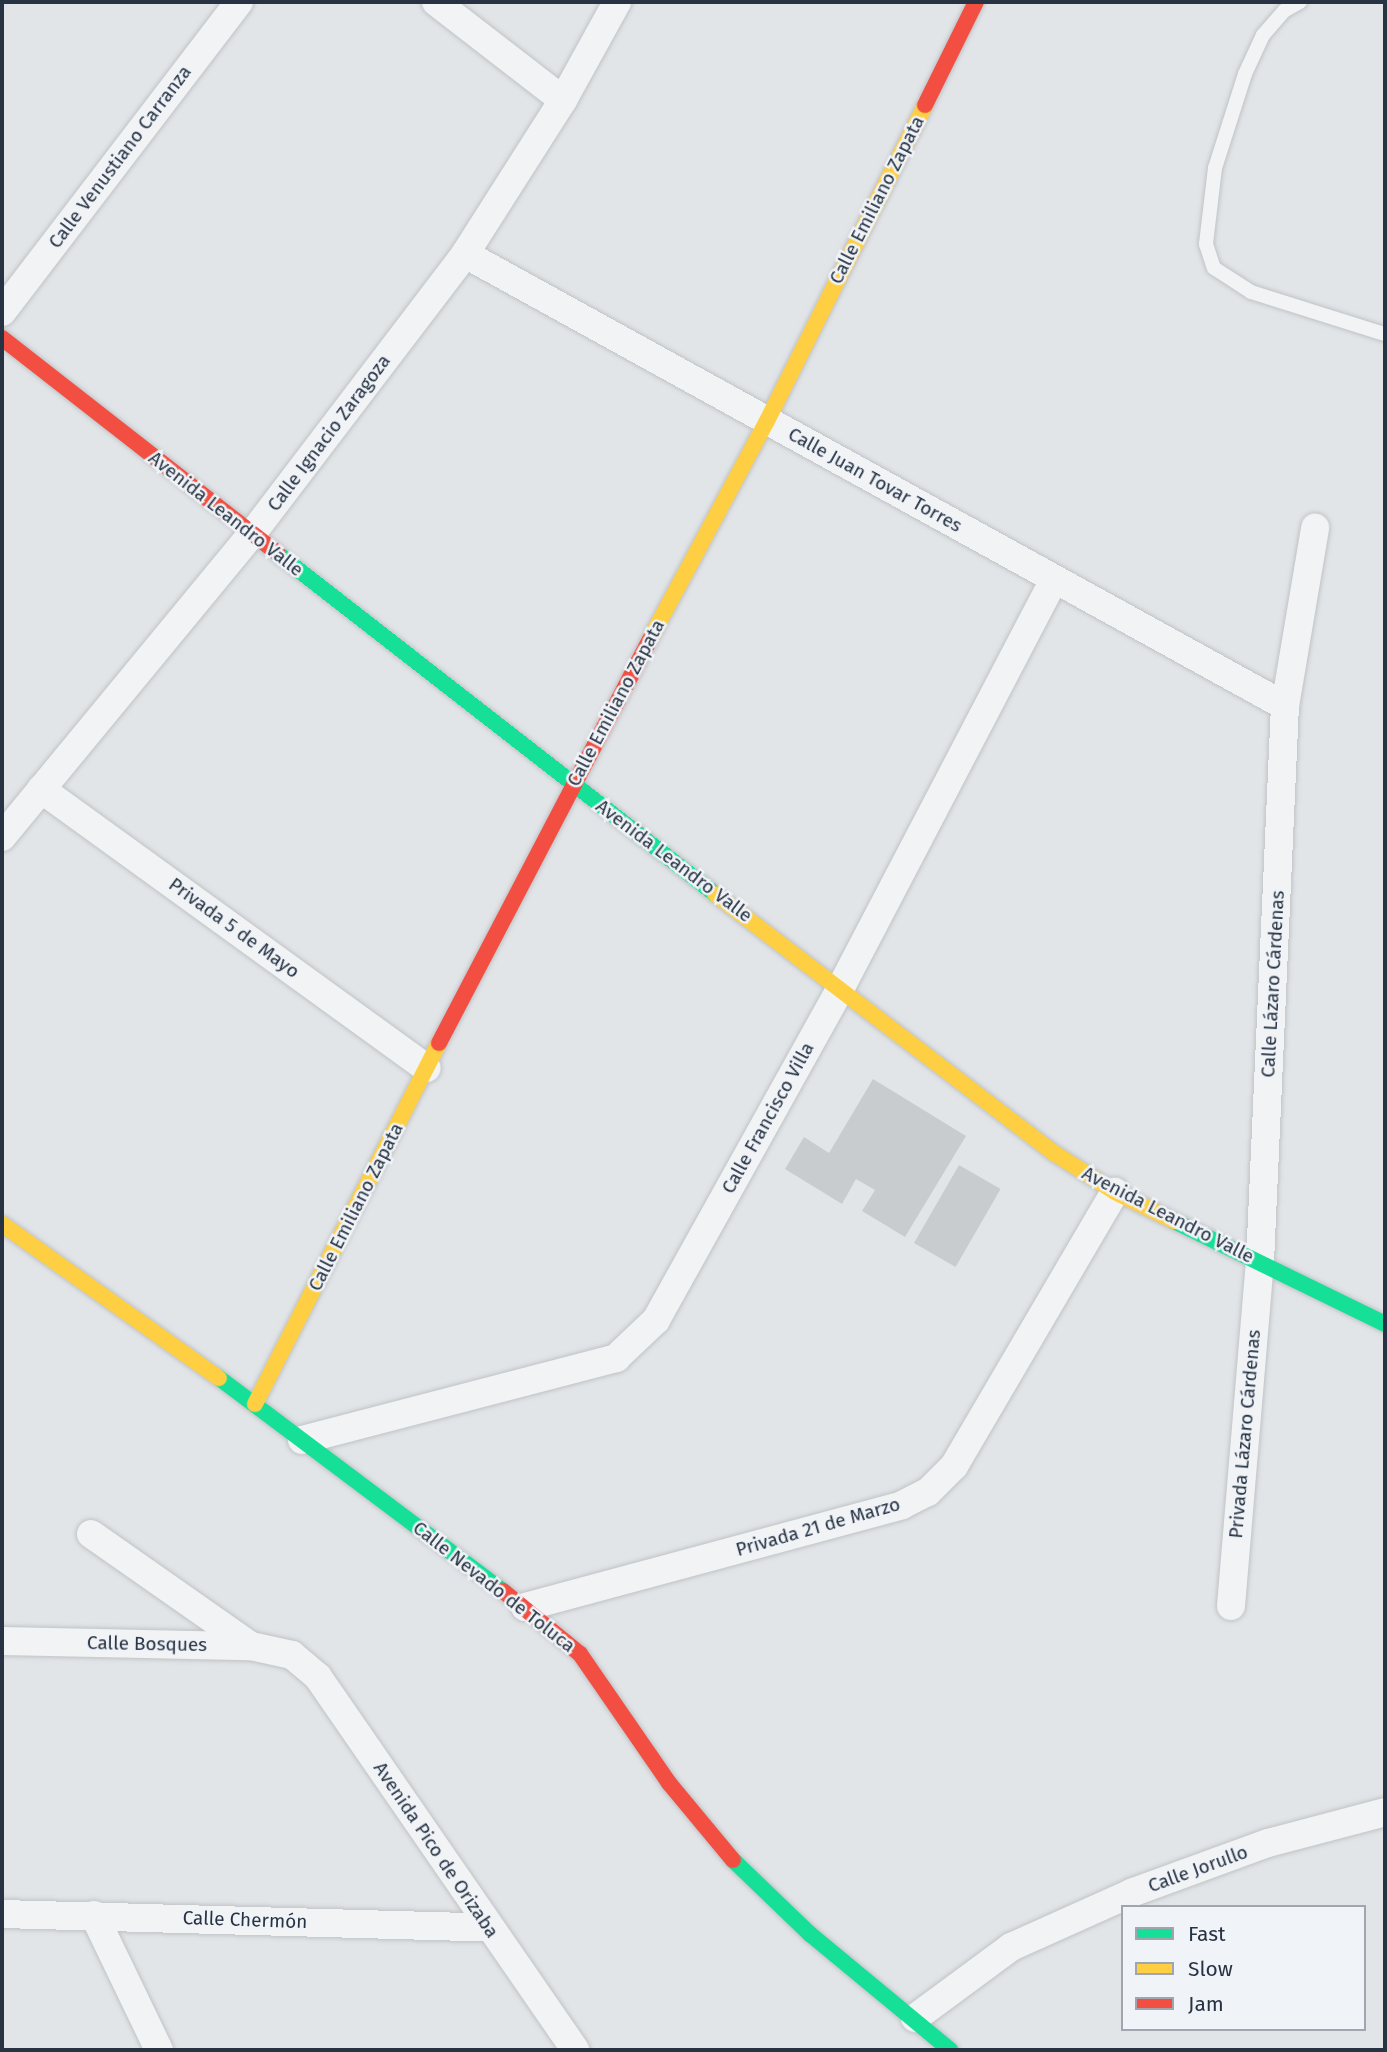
<!DOCTYPE html>
<meta charset="utf-8">
<style>
body{margin:0}
#map{position:relative;width:1387px;height:2052px;overflow:hidden;background:#e2e5e8;font-family:"Fira Sans",sans-serif}
div>[style]{position:absolute}
[style*='--x']{left:calc(var(--x)*1px);top:calc(var(--y)*1px);width:calc(var(--w)*1px);rotate:calc(var(--a)*1deg)}
.building>*{inset:0;background:#c8cccf;transform-origin:0 0}
.roads{filter:drop-shadow(0 0 2px #c0c3c6) drop-shadow(0 0 2px #c0c3c6)}
.lane>*{height:14px;margin:-7px;padding:0 7px;transform-origin:7px;border-radius:7px;background:#f2f3f4}
.street>*{height:28px;margin:-14px;padding:0 14px;transform-origin:14px;border-radius:14px;background:#f2f3f4}
.fast>*{height:16px;margin:-8px;padding:0 8px;transform-origin:8px;border-radius:8px;background:#16e098}
.slow>*{height:16px;margin:-8px;padding:0 8px;transform-origin:8px;border-radius:8px;background:#ffcf43}
.jam>*{height:16px;margin:-8px;padding:0 8px;transform-origin:8px;border-radius:8px;background:#f24e42}
span{translate:-50% -50%;white-space:nowrap;text-align:center;line-height:1.15;-webkit-text-stroke:5px #f0f3f7;paint-order:stroke}
.street-label{font-size:19px;color:#273343}
.frame{position:absolute;inset:0;border:4px solid #273343;pointer-events:none}
.legend{position:absolute;left:1121px;top:1905px;width:245px;height:126px;box-sizing:border-box;background:#f0f3f7;border:2px solid #a0a6af;margin:0;padding:9px 12px;list-style:none;font-size:21px;color:#273343}
.legend li{display:flex;align-items:center;gap:14px;height:35px}
.legend b{width:35px;border:2px solid #a0a6af}
</style>
<div id="map">
<div class="building">
<div style="clip-path:polygon(873px 1079px,966px 1136px,905px 1237px,862px 1211px,875px 1190px,856px 1179px,842px 1204px,785px 1169px,804px 1137px,829px 1153px)"></div>
<div style="left:959px;top:1165px;width:48px;height:90px;rotate:30deg"></div>
</div>
<div class="roads">
<div class="lane">
<div style="--x:1300;--y:2;--w:18;--a:151"></div>
<div style="--x:1284;--y:11;--w:32;--a:131"></div>
<div style="--x:1263;--y:35;--w:43;--a:114.8"></div>
<div style="--x:1245;--y:74;--w:99;--a:107.7"></div>
<div style="--x:1215;--y:168;--w:77;--a:96.8"></div>
<div style="--x:1206;--y:244;--w:25;--a:72"></div>
<div style="--x:1214;--y:268;--w:44;--a:33"></div>
<div style="--x:1251;--y:292;--w:139;--a:17.5"></div>
</div>
<div class="street">
<div style="--x:436;--y:2;--w:160;--a:37.7"></div>
<div style="--x:465;--y:254;--w:936;--a:28.86"></div>
<div style="--x:2;--y:312;--w:390;--a:-52.6"></div>
<div style="--x:41;--y:789;--w:476;--a:35.9"></div>
<div style="--x:2;--y:837;--w:393;--a:-50.5"></div>
<div style="--x:252;--y:534;--w:352;--a:-52.7"></div>
<div style="--x:465;--y:254;--w:183;--a:-57.5"></div>
<div style="--x:563;--y:100;--w:112;--a:-61.1"></div>
<div style="--x:302;--y:1440;--w:325;--a:-14.6"></div>
<div style="--x:616;--y:1358;--w:55;--a:-43.5"></div>
<div style="--x:656;--y:1320;--w:381;--a:-60.9"></div>
<div style="--x:841;--y:987;--w:460;--a:-62.4"></div>
<div style="--x:91;--y:1534;--w:195;--a:35"></div>
<div style="--x:1231;--y:1606;--w:345;--a:-85.2"></div>
<div style="--x:1260;--y:1262;--w:557;--a:-87.43"></div>
<div style="--x:1285;--y:706;--w:181;--a:-80.4"></div>
<div style="--x:525;--y:1607;--w:391;--a:-15.1"></div>
<div style="--x:902;--y:1505;--w:29;--a:-27"></div>
<div style="--x:928;--y:1492;--w:37;--a:-45"></div>
<div style="--x:954;--y:1466;--w:318;--a:-59.6"></div>
<div style="--x:2;--y:1641;--w:249;--a:1.2"></div>
<div style="--x:251;--y:1646;--w:42;--a:12.4"></div>
<div style="--x:292;--y:1655;--w:34;--a:40"></div>
<div style="--x:318;--y:1677;--w:453;--a:55.4"></div>
<div style="--x:2;--y:1914;--w:487;--a:1.6"></div>
<div style="--x:94;--y:1915;--w:150;--a:64.3"></div>
<div style="--x:915;--y:2018;--w:119;--a:-36.5"></div>
<div style="--x:1011;--y:1947;--w:132;--a:-24.2"></div>
<div style="--x:1131;--y:1893;--w:146;--a:-20.1"></div>
<div style="--x:1268;--y:1843;--w:121;--a:-14.8"></div>
</div>
<div class="fast">
<div style="--x:278;--y:554;--w:554;--a:37.88"></div>
<div style="--x:1174;--y:1221;--w:235;--a:26"></div>
<div style="--x:219;--y:1378;--w:355;--a:36.9"></div>
<div style="--x:733;--y:1860;--w:107;--a:43.9"></div>
<div style="--x:810;--y:1934;--w:182;--a:39.6"></div>
</div>
<div class="slow">
<div style="--x:650;--y:639;--w:247;--a:-61.8"></div>
<div style="--x:767;--y:421;--w:353;--a:-63.4"></div>
<div style="--x:715;--y:894;--w:427;--a:37.4"></div>
<div style="--x:1054;--y:1153;--w:72;--a:32.6"></div>
<div style="--x:1115;--y:1192;--w:66;--a:26.2"></div>
<div style="--x:2;--y:1224;--w:266;--a:35.4"></div>
<div style="--x:255;--y:1404;--w:405;--a:-63"></div>
</div>
<div class="jam">
<div style="--x:925;--y:105;--w:115;--a:-63.7"></div>
<div style="--x:2;--y:338;--w:350;--a:38"></div>
<div style="--x:439;--y:1043;--w:456;--a:-62.4"></div>
<div style="--x:503;--y:1591;--w:99;--a:39.3"></div>
<div style="--x:580;--y:1654;--w:157;--a:55.4"></div>
<div style="--x:669;--y:1783;--w:100;--a:50.3"></div>
</div>
</div>
<div class="street-label">
<span style="left:120px;top:157px;rotate:-53deg">Calle Venustiano Carranza</span>
<span style="left:877px;top:200px;rotate:-63deg">Calle Emiliano Zapata</span>
<span style="left:329px;top:433px;rotate:-53deg">Calle Ignacio Zaragoza</span>
<span style="left:875px;top:480px;rotate:29deg">Calle Juan Tovar Torres</span>
<span style="left:226px;top:514px;rotate:38deg">Avenida Leandro Valle</span>
<span style="left:616px;top:703px;rotate:-62deg">Calle Emiliano Zapata</span>
<span style="left:674px;top:861px;rotate:37deg">Avenida Leandro Valle</span>
<span style="left:234px;top:928px;rotate:36deg">Privada 5 de Mayo</span>
<span style="left:1273px;top:984px;rotate:-87deg">Calle Lázaro Cárdenas</span>
<span style="left:768px;top:1118px;rotate:-61deg">Calle Francisco Villa</span>
<span style="left:356px;top:1207px;rotate:-63deg">Calle Emiliano Zapata</span>
<span style="left:1168px;top:1215px;rotate:27deg">Avenida Leandro Valle</span>
<span style="left:1245px;top:1434px;rotate:-85deg">Privada Lázaro Cárdenas</span>
<span style="left:818px;top:1527px;rotate:-16deg">Privada 21 de Marzo</span>
<span style="left:494px;top:1587px;rotate:38deg">Calle Nevado de Toluca</span>
<span style="left:147px;top:1644px;rotate:1deg">Calle Bosques</span>
<span style="left:436px;top:1850px;rotate:56deg">Avenida Pico de Orizaba</span>
<span style="left:1198px;top:1869px;rotate:-20deg">Calle Jorullo</span>
<span style="left:245px;top:1920px;rotate:2deg">Calle Chermón</span>
</div>
<div class="frame"></div>
<ul class="legend">
<li><b style="height:9px;background:#16e098"></b>Fast</li>
<li><b style="height:9px;background:#ffcf43"></b>Slow</li>
<li><b style="height:9px;background:#f24e42"></b>Jam</li>
</ul>
</div>
